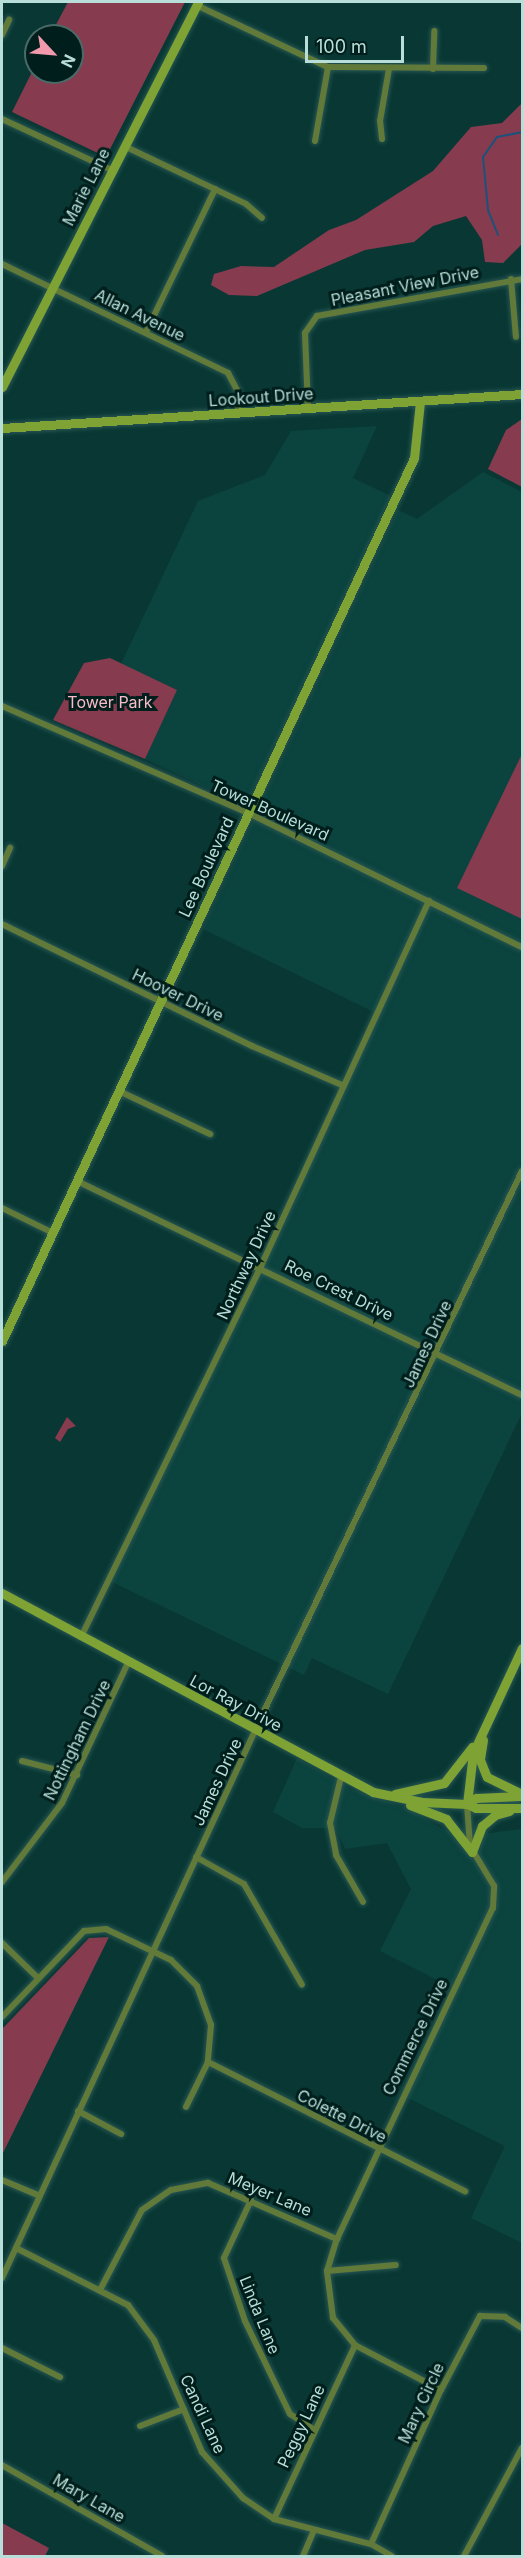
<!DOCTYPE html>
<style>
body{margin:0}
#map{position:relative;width:524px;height:2558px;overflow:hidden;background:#093834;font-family:Inter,sans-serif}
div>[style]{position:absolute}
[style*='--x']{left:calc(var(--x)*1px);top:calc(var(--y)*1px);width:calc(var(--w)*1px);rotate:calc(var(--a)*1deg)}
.built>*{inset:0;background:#0b433e}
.green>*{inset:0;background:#863b4e}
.stream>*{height:2px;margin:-1px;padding:0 1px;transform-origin:1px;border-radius:1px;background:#1b527c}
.roads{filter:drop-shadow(0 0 2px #285652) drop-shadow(0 0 2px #285652)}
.street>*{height:6px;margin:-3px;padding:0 3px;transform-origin:3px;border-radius:3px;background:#627a39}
.secondary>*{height:9px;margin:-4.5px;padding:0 4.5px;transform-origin:4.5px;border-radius:4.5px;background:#7ea334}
span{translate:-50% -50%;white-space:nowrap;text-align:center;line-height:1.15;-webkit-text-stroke:6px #001e1b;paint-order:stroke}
.street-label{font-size:16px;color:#b7ded8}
.park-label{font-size:16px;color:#fabcc8}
.frame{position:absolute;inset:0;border:3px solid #b7ded8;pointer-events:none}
.north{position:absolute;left:24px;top:24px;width:60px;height:60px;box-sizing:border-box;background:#001e1b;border:2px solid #496b67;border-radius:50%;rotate:116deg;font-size:16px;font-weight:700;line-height:24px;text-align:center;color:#b7ded8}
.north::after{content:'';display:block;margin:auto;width:21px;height:27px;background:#f29aad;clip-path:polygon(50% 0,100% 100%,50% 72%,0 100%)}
.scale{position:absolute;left:305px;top:36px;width:99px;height:27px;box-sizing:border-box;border:3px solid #b7ded8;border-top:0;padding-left:8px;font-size:18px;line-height:21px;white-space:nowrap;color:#b7ded8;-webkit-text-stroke:4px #001e1b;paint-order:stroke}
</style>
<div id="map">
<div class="built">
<div style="clip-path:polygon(377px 426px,353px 478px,391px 496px,245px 806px,145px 759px,177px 690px,121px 664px,198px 501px,265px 475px,291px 431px)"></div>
<div style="clip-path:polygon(483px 472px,522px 492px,522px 1413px,388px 1694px,312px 1658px,304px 1675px,106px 1579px,380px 1015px,203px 929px,398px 510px,417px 519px)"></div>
<div style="clip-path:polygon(297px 1758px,350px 1789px,406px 1808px,445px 1830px,481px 1834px,522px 1829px,522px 2243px,471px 2218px,505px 2146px,400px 2094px,451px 1987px,380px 1951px,411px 1889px,387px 1843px,345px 1849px,336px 1828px,302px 1828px,273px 1812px)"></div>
</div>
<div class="green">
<div style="clip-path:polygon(68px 2px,185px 2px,106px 157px,12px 112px,36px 64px,36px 72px,72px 72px,72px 36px,50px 36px)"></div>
<div style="clip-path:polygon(522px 103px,522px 244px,503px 263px,485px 262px,482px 240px,466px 216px,433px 226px,414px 242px,365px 250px,257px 296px,229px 295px,211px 285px,214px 274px,241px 266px,274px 267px,329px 230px,356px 220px,433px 171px,471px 127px,502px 123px)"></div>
<div style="clip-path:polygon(522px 419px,522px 487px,488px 469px,506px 430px)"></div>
<div style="clip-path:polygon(110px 658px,177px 690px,145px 759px,53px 720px,84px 663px)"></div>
<div style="clip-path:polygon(522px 754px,522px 919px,457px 888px)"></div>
<div style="clip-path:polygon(67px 1417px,76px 1426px,68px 1429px,60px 1442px,55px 1438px)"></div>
<div style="clip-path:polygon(109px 1937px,79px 1998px,2px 2155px,2px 2029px,89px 1938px)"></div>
<div style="clip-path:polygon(2px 2523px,49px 2548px,45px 2556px,2px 2556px)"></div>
</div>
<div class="stream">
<div style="--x:498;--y:235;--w:27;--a:-112"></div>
<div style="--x:488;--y:210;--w:53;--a:-95.4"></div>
<div style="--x:483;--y:157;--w:24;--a:-55"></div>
<div style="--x:497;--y:137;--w:25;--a:-11"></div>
</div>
<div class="roads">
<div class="street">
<div style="--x:196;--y:5;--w:146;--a:25.2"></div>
<div style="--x:328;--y:67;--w:156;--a:0.4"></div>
<div style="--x:2;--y:35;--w:17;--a:-65"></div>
<div style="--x:433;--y:69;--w:38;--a:-88"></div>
<div style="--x:2;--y:119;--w:121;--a:24.9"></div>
<div style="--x:382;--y:139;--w:18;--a:-96"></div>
<div style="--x:380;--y:121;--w:53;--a:-80.2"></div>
<div style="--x:315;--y:141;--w:75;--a:-80"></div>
<div style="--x:124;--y:146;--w:135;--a:25.4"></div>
<div style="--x:246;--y:204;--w:21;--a:41"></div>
<div style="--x:2;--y:264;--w:251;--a:25.7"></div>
<div style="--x:228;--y:373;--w:21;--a:62"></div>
<div style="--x:238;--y:392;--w:21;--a:90"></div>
<div style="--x:511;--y:279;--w:58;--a:85.1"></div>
<div style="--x:146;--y:332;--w:159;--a:-64.2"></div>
<div style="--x:308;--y:408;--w:75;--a:-92.3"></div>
<div style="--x:305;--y:333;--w:21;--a:-55"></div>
<div style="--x:317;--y:316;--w:208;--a:-10.2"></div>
<div style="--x:2;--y:706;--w:268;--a:23.5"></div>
<div style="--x:248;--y:813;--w:305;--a:26.1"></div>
<div style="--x:2;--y:866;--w:20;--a:-66"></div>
<div style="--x:2;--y:924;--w:278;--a:26"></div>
<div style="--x:252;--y:1046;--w:100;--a:23.5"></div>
<div style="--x:119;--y:1091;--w:101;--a:25.3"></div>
<div style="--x:77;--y:1181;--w:494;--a:25.7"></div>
<div style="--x:2;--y:1208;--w:57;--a:26.1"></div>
<div style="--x:81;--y:1637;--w:412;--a:-64.1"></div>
<div style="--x:261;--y:1266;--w:402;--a:-65.3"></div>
<div style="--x:22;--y:1761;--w:57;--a:14.3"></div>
<div style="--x:341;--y:1777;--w:47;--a:103.4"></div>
<div style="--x:330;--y:1823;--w:33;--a:79"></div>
<div style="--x:336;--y:1855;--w:54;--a:60.1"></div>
<div style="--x:196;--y:1857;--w:55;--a:29.4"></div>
<div style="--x:244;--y:1884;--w:116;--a:60.1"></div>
<div style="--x:2;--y:1882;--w:99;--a:-52.8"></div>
<div style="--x:62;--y:1803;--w:155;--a:-64.8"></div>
<div style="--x:2;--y:1943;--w:50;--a:44.2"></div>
<div style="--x:2;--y:2017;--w:119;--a:-46.4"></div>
<div style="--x:84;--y:1931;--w:22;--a:-5"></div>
<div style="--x:106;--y:1929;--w:72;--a:25.5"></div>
<div style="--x:171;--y:1960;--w:37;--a:45"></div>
<div style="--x:197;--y:1986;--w:41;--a:70.3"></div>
<div style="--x:211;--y:2025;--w:37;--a:95"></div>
<div style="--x:208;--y:2062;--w:50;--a:116.1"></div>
<div style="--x:208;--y:2062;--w:288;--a:26.7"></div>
<div style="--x:78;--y:2111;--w:49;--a:28.1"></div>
<div style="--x:2;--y:2180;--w:41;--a:22.8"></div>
<div style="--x:251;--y:2200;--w:64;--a:115"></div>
<div style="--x:224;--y:2258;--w:66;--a:71.6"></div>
<div style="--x:245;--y:2321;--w:103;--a:64.2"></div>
<div style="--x:290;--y:2414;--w:27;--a:33"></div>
<div style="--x:16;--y:2248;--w:126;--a:27"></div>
<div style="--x:128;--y:2305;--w:44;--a:53.4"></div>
<div style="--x:154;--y:2340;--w:122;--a:66.8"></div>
<div style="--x:202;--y:2452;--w:62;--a:48.3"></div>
<div style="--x:243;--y:2498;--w:37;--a:34"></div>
<div style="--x:274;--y:2519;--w:100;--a:14.5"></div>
<div style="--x:371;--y:2544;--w:24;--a:30"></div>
<div style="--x:327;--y:2271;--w:69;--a:-5"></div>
<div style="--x:2;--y:2278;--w:627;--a:-65.19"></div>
<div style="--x:265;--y:1709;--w:596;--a:-64.47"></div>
<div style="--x:101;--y:2288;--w:88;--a:-62.3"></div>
<div style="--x:142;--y:2210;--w:35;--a:-35"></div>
<div style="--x:171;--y:2190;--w:38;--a:-11"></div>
<div style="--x:208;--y:2183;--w:141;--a:23.5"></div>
<div style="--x:2;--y:2348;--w:65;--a:26.6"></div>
<div style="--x:441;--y:2390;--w:97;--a:-152.4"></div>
<div style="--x:355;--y:2345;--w:35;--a:-129"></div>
<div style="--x:333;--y:2318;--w:47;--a:-97.3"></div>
<div style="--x:327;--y:2271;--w:34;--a:-73"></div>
<div style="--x:337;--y:2239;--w:366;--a:-64.8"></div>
<div style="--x:493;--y:1908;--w:22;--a:-87"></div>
<div style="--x:494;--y:1886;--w:47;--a:-121"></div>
<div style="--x:470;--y:1846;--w:42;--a:-94.1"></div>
<div style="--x:140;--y:2426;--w:47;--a:-21.1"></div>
<div style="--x:2;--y:2465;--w:184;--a:29.6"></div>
<div style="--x:274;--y:2519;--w:192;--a:-65"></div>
<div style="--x:371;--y:2544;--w:169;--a:-65.6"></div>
<div style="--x:441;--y:2390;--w:84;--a:-62.2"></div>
<div style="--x:480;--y:2316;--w:25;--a:2"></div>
<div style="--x:505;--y:2317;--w:20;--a:33"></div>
<div style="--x:303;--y:2556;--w:26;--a:-67"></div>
<div style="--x:464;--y:2556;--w:123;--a:-61.8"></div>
</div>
<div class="secondary">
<div style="--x:2;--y:387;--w:432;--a:-63"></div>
<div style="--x:2;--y:428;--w:521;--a:-3.74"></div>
<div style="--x:2;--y:1341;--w:974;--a:-64.99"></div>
<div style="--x:414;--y:458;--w:56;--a:-83.9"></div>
<div style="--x:2;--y:1593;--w:421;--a:28.2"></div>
<div style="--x:373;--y:1792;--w:50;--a:11.5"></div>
<div style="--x:422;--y:1802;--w:45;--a:2.5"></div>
<div style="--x:467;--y:1804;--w:10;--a:24"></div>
<div style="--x:476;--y:1808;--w:46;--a:0"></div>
<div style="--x:483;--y:1740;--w:20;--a:99"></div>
<div style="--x:480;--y:1760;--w:18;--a:68"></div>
<div style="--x:487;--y:1777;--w:39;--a:26"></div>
<div style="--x:395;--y:1794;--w:50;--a:-12.7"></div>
<div style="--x:444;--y:1783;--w:46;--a:-52.1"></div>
<div style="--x:467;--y:1804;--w:51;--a:-83.3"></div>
<div style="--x:473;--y:1753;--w:116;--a:-65"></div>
<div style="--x:467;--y:1804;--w:11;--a:-34"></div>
<div style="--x:476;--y:1798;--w:44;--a:-2.6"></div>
<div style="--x:410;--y:1805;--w:39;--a:21"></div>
<div style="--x:446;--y:1819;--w:42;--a:51.8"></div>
<div style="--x:472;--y:1852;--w:28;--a:-69"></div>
<div style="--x:482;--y:1826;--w:17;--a:-40"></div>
<div style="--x:495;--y:1815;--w:15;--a:-16"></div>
</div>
</div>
<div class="street-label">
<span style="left:86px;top:187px;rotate:-63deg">Marie Lane</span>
<span style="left:405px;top:286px;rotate:-11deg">Pleasant View Drive</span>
<span style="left:140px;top:315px;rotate:26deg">Allan Avenue</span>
<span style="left:261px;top:397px;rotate:-4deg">Lookout Drive</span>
<span style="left:270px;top:810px;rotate:24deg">Tower Boulevard</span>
<span style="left:206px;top:867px;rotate:-65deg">Lee Boulevard</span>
<span style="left:178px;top:995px;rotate:26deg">Hoover Drive</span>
<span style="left:246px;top:1265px;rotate:-65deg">Northway Drive</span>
<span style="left:339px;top:1290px;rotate:26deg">Roe Crest Drive</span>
<span style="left:427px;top:1344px;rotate:-65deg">James Drive</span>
<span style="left:236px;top:1703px;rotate:28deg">Lor Ray Drive</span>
<span style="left:77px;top:1740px;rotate:-64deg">Nottingham Drive</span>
<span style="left:217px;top:1782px;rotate:-65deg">James Drive</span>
<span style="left:415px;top:2037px;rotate:-64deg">Commerce Drive</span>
<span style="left:342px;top:2116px;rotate:27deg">Colette Drive</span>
<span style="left:270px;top:2194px;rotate:23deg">Meyer Lane</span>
<span style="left:260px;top:2315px;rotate:68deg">Linda Lane</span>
<span style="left:421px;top:2403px;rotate:-65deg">Mary Circle</span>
<span style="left:203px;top:2414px;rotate:65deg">Candi Lane</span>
<span style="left:301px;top:2426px;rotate:-65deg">Peggy Lane</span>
<span style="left:89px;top:2498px;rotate:30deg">Mary Lane</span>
</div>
<div class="park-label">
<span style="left:110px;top:702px">Tower Park</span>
</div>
<div class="frame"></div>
<div class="north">N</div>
<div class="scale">100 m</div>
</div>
